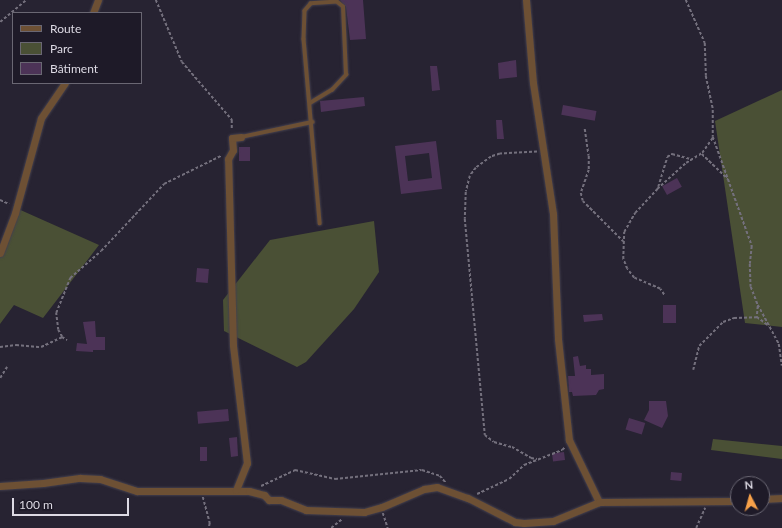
<!DOCTYPE html>
<meta charset="utf-8">
<style>
body{margin:0}
#map{position:relative;width:782px;height:528px;overflow:hidden;background:#272332;font-family:Lato,sans-serif}
div>[style]{position:absolute}
[style*='--x']{left:calc(var(--x)*1px);top:calc(var(--y)*1px);width:calc(var(--w)*1px);rotate:calc(var(--a)*1deg)}
.green>*{inset:0;background:#4a5035}
.building>*{inset:0;background:#4c3357;transform-origin:0 0}
.path>*{height:1.5px;margin-top:-0.75px;transform-origin:0;background:repeating-linear-gradient(90deg,#74707d 0 3px,transparent 0 5px)}
.roads{filter:drop-shadow(0 0 1px #44404e) drop-shadow(0 0 1px #44404e)}
.lane>*{height:3.5px;margin:-1.75px;padding:0 1.75px;transform-origin:1.75px;border-radius:1.75px;background:#6d5034}
.street>*{height:7px;margin:-3.5px;padding:0 3.5px;transform-origin:3.5px;border-radius:3.5px;background:#6d5034}
span{translate:-50% -50%;white-space:nowrap;text-align:center;line-height:1.15;-webkit-text-stroke:3px #1e1a28;paint-order:stroke}
.legend{position:absolute;left:12px;top:12px;width:130px;height:72px;box-sizing:border-box;background:#1e1a28;border:1px solid #6a6773;margin:0;padding:5px 7px;list-style:none;font-size:12px;color:#dddae4}
.legend li{display:flex;align-items:center;gap:8px;height:20px}
.legend b{width:20px;border:1px solid #6a6773}
.north{position:absolute;left:730px;top:476px;width:40px;height:40px;box-sizing:border-box;background:#1e1a28;border:1px solid #6a6773;border-radius:50%;rotate:354deg;font-size:11px;font-weight:700;line-height:16px;text-align:center;color:#dddae4}
.north::after{content:'';display:block;margin:auto;width:14px;height:18px;background:#f7a149;clip-path:polygon(50% 0,100% 100%,50% 72%,0 100%)}
.scale{position:absolute;left:12px;top:498px;width:117px;height:18px;box-sizing:border-box;border:2px solid #dddae4;border-top:0;padding-left:5px;font-size:12px;line-height:14px;white-space:nowrap;color:#dddae4;-webkit-text-stroke:3px #1e1a28;paint-order:stroke}
</style>
<div id="map">
<div class="green">
<div style="clip-path:polygon(782px 90px,782px 327px,745px 323px,715px 121px)"></div>
<div style="clip-path:polygon(16px 208px,99px 245px,43px 318px,14px 305px,0 324px,0 253px)"></div>
<div style="clip-path:polygon(374px 221px,379px 272px,354px 309px,306px 362px,297px 367px,224px 331px,223px 300px,270px 240px)"></div>
<div style="clip-path:polygon(713px 439px,782px 446px,782px 459px,711px 450px)"></div>
</div>
<div class="building">
<div style="clip-path:polygon(340px 0,363px 0,366px 39px,350px 40px,346px 7px)"></div>
<div style="clip-path:polygon(516px 60px,517px 77px,499px 79px,498px 63px)"></div>
<div style="clip-path:polygon(430px 66px,437px 66px,440px 90px,432px 91px)"></div>
<div style="clip-path:polygon(364px 97px,365px 106px,321px 112px,320px 101px)"></div>
<div style="left:563px;top:105px;width:34px;height:10px;rotate:10deg"></div>
<div style="clip-path:polygon(496px 120px,502px 120px,504px 139px,497px 139px)"></div>
<div style="clip-path:polygon(evenodd,436px 141px,442px 189px,401px 194px,395px 146px,436px 141px,429px 153px,432px 178px,408px 181px,405px 156px,429px 153px)"></div>
<div style="left:250px;top:147px;width:14px;height:11px;rotate:90deg"></div>
<div style="left:677px;top:178px;width:10px;height:17px;rotate:61deg"></div>
<div style="left:197px;top:268px;width:12px;height:14px;rotate:5deg"></div>
<div style="left:663px;top:305px;width:13px;height:18px"></div>
<div style="clip-path:polygon(602px 314px,603px 320px,584px 322px,583px 315px)"></div>
<div style="clip-path:polygon(95px 321px,96px 337px,105px 337px,105px 350px,93px 350px,93px 352px,76px 351px,77px 343px,87px 344px,83px 322px)"></div>
<div style="clip-path:polygon(578px 356px,580px 366px,586px 365px,586px 369px,591px 369px,591px 375px,604px 374px,604px 389px,599px 390px,596px 395px,573px 396px,572px 392px,569px 392px,568px 376px,575px 376px,573px 357px)"></div>
<div style="clip-path:polygon(649px 401px,666px 401px,668px 416px,662px 428px,644px 420px,649px 410px)"></div>
<div style="left:228px;top:409px;width:12px;height:31px;rotate:85deg"></div>
<div style="left:629px;top:418px;width:17px;height:12px;rotate:17deg"></div>
<div style="clip-path:polygon(237px 437px,238px 456px,231px 457px,229px 438px)"></div>
<div style="left:200px;top:447px;width:7px;height:14px"></div>
<div style="left:564px;top:452px;width:8px;height:12px;rotate:83deg"></div>
<div style="left:671px;top:472px;width:11px;height:8px;rotate:5deg"></div>
</div>
<div class="path">
<div style="--x:156;--y:0;--w:67;--a:67.2"></div>
<div style="--x:182;--y:62;--w:77;--a:49.2"></div>
<div style="--x:232;--y:120;--w:10;--a:90"></div>
<div style="--x:686;--y:0;--w:47;--a:66.2"></div>
<div style="--x:705;--y:43;--w:33;--a:88"></div>
<div style="--x:706;--y:76;--w:35;--a:78"></div>
<div style="--x:713;--y:110;--w:27;--a:90"></div>
<div style="--x:713;--y:137;--w:116;--a:70.3"></div>
<div style="--x:752;--y:246;--w:18;--a:96"></div>
<div style="--x:750;--y:264;--w:23;--a:88"></div>
<div style="--x:751;--y:287;--w:19;--a:69"></div>
<div style="--x:758;--y:305;--w:44;--a:61.7"></div>
<div style="--x:779;--y:344;--w:22;--a:82"></div>
<div style="--x:0;--y:22;--w:34;--a:-40"></div>
<div style="--x:585;--y:129;--w:27;--a:82"></div>
<div style="--x:589;--y:156;--w:14;--a:90"></div>
<div style="--x:589;--y:170;--w:24;--a:109"></div>
<div style="--x:581;--y:193;--w:8;--a:76"></div>
<div style="--x:583;--y:201;--w:57;--a:45"></div>
<div style="--x:537;--y:152;--w:37;--a:177"></div>
<div style="--x:500;--y:154;--w:9;--a:162"></div>
<div style="--x:491;--y:157;--w:19;--a:144"></div>
<div style="--x:476;--y:168;--w:10;--a:127"></div>
<div style="--x:470;--y:176;--w:16;--a:104"></div>
<div style="--x:466;--y:192;--w:27;--a:92"></div>
<div style="--x:465;--y:219;--w:217;--a:84.7"></div>
<div style="--x:485;--y:435;--w:11;--a:38"></div>
<div style="--x:494;--y:442;--w:19;--a:16"></div>
<div style="--x:512;--y:447;--w:22;--a:30"></div>
<div style="--x:531;--y:458;--w:6;--a:9"></div>
<div style="--x:702;--y:154;--w:36;--a:44"></div>
<div style="--x:658;--y:187;--w:31;--a:-73"></div>
<div style="--x:667;--y:157;--w:6;--a:-31"></div>
<div style="--x:672;--y:154;--w:20;--a:15"></div>
<div style="--x:0;--y:200;--w:10;--a:24"></div>
<div style="--x:664;--y:295;--w:7;--a:-124"></div>
<div style="--x:660;--y:289;--w:28;--a:-157"></div>
<div style="--x:634;--y:278;--w:11;--a:-128"></div>
<div style="--x:627;--y:269;--w:11;--a:-112"></div>
<div style="--x:623;--y:259;--w:27;--a:-88"></div>
<div style="--x:624;--y:232;--w:22;--a:-60"></div>
<div style="--x:635;--y:213;--w:33;--a:-47"></div>
<div style="--x:657;--y:189;--w:39;--a:-42"></div>
<div style="--x:686;--y:163;--w:19;--a:-32"></div>
<div style="--x:702;--y:153;--w:19;--a:-55"></div>
<div style="--x:758;--y:306;--w:11;--a:95"></div>
<div style="--x:757;--y:317;--w:15;--a:37"></div>
<div style="--x:62;--y:337;--w:8;--a:-120"></div>
<div style="--x:58;--y:330;--w:17;--a:-97"></div>
<div style="--x:56;--y:313;--w:38;--a:-68"></div>
<div style="--x:70;--y:278;--w:41;--a:-41.1"></div>
<div style="--x:101;--y:251;--w:92;--a:-46.8"></div>
<div style="--x:164;--y:184;--w:64;--a:-26.2"></div>
<div style="--x:0;--y:347;--w:16;--a:-7"></div>
<div style="--x:16;--y:345;--w:25;--a:5"></div>
<div style="--x:41;--y:347;--w:23;--a:-25"></div>
<div style="--x:62;--y:337;--w:6;--a:31"></div>
<div style="--x:693;--y:370;--w:25;--a:-76"></div>
<div style="--x:699;--y:346;--w:34;--a:-45"></div>
<div style="--x:723;--y:322;--w:12;--a:-20"></div>
<div style="--x:734;--y:318;--w:23;--a:-2"></div>
<div style="--x:0;--y:378;--w:13;--a:-58"></div>
<div style="--x:261;--y:486;--w:38;--a:-25"></div>
<div style="--x:295;--y:470;--w:41;--a:12.7"></div>
<div style="--x:335;--y:479;--w:87;--a:-5.9"></div>
<div style="--x:422;--y:470;--w:19;--a:18"></div>
<div style="--x:440;--y:476;--w:9;--a:49"></div>
<div style="--x:477;--y:494;--w:35;--a:-25"></div>
<div style="--x:509;--y:479;--w:21;--a:-43"></div>
<div style="--x:524;--y:465;--w:41;--a:-21.5"></div>
<div style="--x:562;--y:450;--w:4;--a:-45"></div>
<div style="--x:203;--y:497;--w:27;--a:75"></div>
<div style="--x:210;--y:523;--w:5;--a:101"></div>
<div style="--x:383;--y:513;--w:16;--a:72"></div>
<div style="--x:331;--y:528;--w:14;--a:-39"></div>
<div style="--x:696;--y:528;--w:22;--a:-66"></div>
</div>
<div class="roads">
<div class="lane">
<div style="--x:310;--y:103;--w:26;--a:-31"></div>
<div style="--x:332;--y:90;--w:21;--a:-47"></div>
<div style="--x:346;--y:75;--w:68;--a:-92.5"></div>
<div style="--x:343;--y:7;--w:8;--a:-140"></div>
<div style="--x:337;--y:2;--w:26;--a:176"></div>
<div style="--x:311;--y:4;--w:9;--a:131"></div>
<div style="--x:305;--y:11;--w:28;--a:92"></div>
<div style="--x:304;--y:39;--w:185;--a:85"></div>
<div style="--x:241;--y:137;--w:73;--a:-11.9"></div>
</div>
<div class="street">
<div style="--x:526;--y:0;--w:83;--a:85.2"></div>
<div style="--x:533;--y:83;--w:133;--a:81.3"></div>
<div style="--x:553;--y:214;--w:125;--a:87.7"></div>
<div style="--x:558;--y:339;--w:102;--a:83.8"></div>
<div style="--x:569;--y:440;--w:69;--a:64.2"></div>
<div style="--x:93;--y:13;--w:14;--a:-69"></div>
<div style="--x:0;--y:253;--w:43;--a:-69.4"></div>
<div style="--x:15;--y:213;--w:98;--a:-74.7"></div>
<div style="--x:41;--y:118;--w:42;--a:-55.6"></div>
<div style="--x:0;--y:486;--w:43;--a:-4"></div>
<div style="--x:43;--y:483;--w:37;--a:-8"></div>
<div style="--x:80;--y:478;--w:20;--a:3"></div>
<div style="--x:100;--y:479;--w:39;--a:18"></div>
<div style="--x:137;--y:491;--w:112;--a:0"></div>
<div style="--x:249;--y:491;--w:16;--a:15"></div>
<div style="--x:264;--y:495;--w:7;--a:45"></div>
<div style="--x:269;--y:500;--w:12;--a:0"></div>
<div style="--x:281;--y:500;--w:27;--a:22"></div>
<div style="--x:306;--y:510;--w:58;--a:2"></div>
<div style="--x:364;--y:512;--w:19;--a:-16"></div>
<div style="--x:382;--y:507;--w:46;--a:-23.2"></div>
<div style="--x:424;--y:489;--w:13;--a:-9"></div>
<div style="--x:437;--y:487;--w:33;--a:20"></div>
<div style="--x:468;--y:498;--w:53;--a:27.1"></div>
<div style="--x:515;--y:522;--w:9;--a:6"></div>
<div style="--x:524;--y:523;--w:29;--a:-4"></div>
<div style="--x:553;--y:521;--w:50;--a:-22.4"></div>
<div style="--x:599;--y:502;--w:139;--a:-0.4"></div>
<div style="--x:236;--y:490;--w:29;--a:-68"></div>
<div style="--x:247;--y:463;--w:119;--a:-96.8"></div>
<div style="--x:233;--y:345;--w:186;--a:-91.5"></div>
<div style="--x:228;--y:159;--w:10;--a:-61"></div>
<div style="--x:233;--y:150;--w:12;--a:-95"></div>
<div style="--x:232;--y:138;--w:9;--a:-6"></div>
<div style="--x:762;--y:499;--w:20;--a:-3"></div>
</div>
</div>
<ul class="legend">
<li><b style="height:5px;background:#6d5034"></b>Route</li>
<li><b style="height:11px;background:#4a5035"></b>Parc</li>
<li><b style="height:11px;background:#4c3357"></b>Bâtiment</li>
</ul>
<div class="north">N</div>
<div class="scale">100 m</div>
</div>
